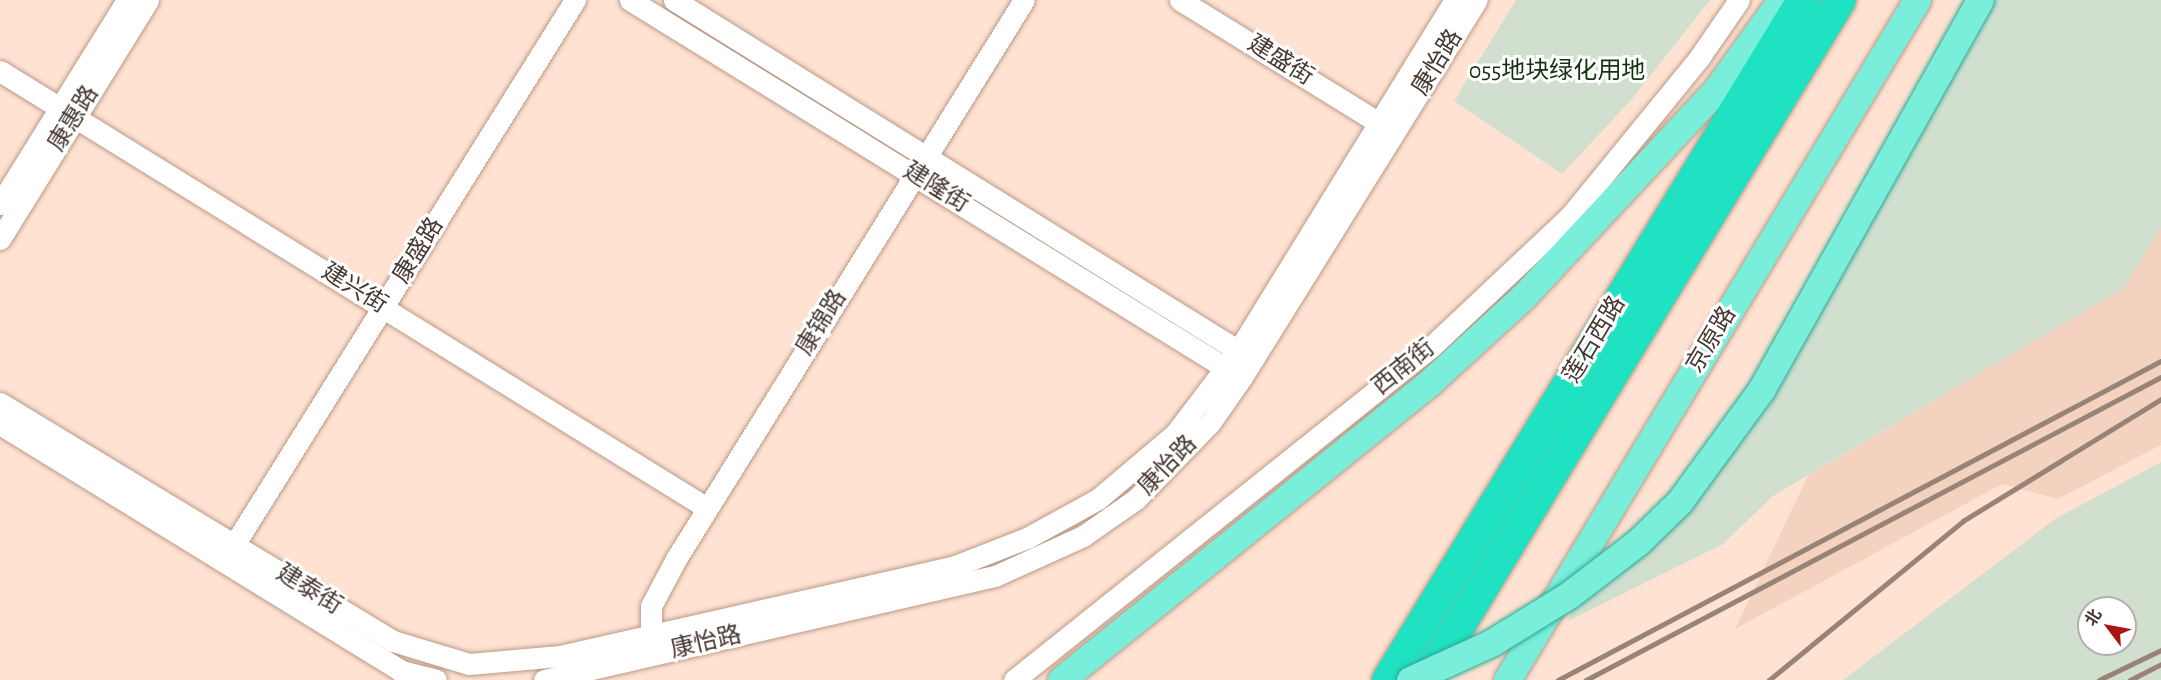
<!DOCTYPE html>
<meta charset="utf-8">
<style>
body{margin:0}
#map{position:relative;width:2161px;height:680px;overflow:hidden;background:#ffe2d2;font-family:"Alegreya Sans","Noto Sans SC",sans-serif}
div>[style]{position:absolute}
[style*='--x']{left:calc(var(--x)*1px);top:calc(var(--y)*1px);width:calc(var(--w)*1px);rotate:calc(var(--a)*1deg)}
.built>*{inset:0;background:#f3d2bf}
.green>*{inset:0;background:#d1dfcf}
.roads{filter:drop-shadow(0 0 2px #bb9a87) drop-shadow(0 0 2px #bb9a87)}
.minor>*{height:21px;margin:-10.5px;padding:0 10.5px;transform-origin:10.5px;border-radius:10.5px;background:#fff}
.major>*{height:27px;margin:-13.5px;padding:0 13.5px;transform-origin:13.5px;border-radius:13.5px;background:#79eedb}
.highway>*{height:32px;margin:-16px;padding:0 16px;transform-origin:16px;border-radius:16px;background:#1fe2c3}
.rail>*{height:4.5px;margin:-2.25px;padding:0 2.25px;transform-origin:2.25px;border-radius:2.25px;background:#988378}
.bridges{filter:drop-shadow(0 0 2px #2da690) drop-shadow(0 0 2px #2da690)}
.major-bridge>*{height:27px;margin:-13.5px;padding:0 13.5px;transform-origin:13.5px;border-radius:13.5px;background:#79eedb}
span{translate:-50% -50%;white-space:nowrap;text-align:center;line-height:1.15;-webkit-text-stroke:6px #fff;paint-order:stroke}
.street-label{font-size:24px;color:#463830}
.park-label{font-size:24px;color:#13320e}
.north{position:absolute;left:2077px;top:596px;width:60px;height:60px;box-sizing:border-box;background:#fff;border:2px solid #b5afac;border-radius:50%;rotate:302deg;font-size:16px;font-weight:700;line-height:24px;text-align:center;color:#463830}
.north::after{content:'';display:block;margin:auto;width:21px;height:27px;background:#a81512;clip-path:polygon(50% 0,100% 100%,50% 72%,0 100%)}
</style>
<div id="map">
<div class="built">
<div style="clip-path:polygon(2161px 227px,2161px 445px,2058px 499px,2002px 484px,1735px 629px,1808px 476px,2124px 288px)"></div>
</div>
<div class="green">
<div style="clip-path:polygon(1516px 0,1710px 0,1631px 100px,1562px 174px,1454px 101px)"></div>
<div style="clip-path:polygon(1977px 0,2161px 0,2161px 227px,2124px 288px,1773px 496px,1723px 544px,1568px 621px,1588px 568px,1674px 495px,1745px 394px,1768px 408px,1912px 109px)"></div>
<div style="clip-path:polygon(evenodd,2161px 462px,2161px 680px,1843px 680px,2055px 519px,2161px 462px,2089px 608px,2125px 608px,2125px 644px,2089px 644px,2089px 608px)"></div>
</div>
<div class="roads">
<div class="minor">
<div style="--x:630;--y:0;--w:713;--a:31.71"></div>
<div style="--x:674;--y:0;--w:678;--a:31.86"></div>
<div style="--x:1180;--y:0;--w:234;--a:31.7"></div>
<div style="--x:0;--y:71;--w:831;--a:31.72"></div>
<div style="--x:0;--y:204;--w:240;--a:-58.1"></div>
<div style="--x:0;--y:239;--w:281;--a:-58.2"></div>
<div style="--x:0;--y:403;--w:459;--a:31.2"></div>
<div style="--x:393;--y:641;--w:79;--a:16.8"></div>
<div style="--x:469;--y:664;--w:91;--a:-5"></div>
<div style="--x:560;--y:656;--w:405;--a:-12.8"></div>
<div style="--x:955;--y:566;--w:77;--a:-21.3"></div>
<div style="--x:1027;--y:538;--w:81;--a:-28.8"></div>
<div style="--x:1098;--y:499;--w:101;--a:-40.2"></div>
<div style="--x:1175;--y:434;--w:104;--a:-52.8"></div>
<div style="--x:1238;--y:351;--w:413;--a:-58.3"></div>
<div style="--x:0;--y:424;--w:471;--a:31.6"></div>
<div style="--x:401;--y:671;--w:36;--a:14"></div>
<div style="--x:224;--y:561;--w:662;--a:-57.97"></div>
<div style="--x:651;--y:649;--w:43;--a:-90"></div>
<div style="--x:651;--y:606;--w:53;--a:-62"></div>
<div style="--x:676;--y:559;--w:658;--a:-58.1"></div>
<div style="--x:544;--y:680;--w:463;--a:-13"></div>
<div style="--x:995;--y:576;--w:97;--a:-24.4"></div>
<div style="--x:1083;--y:536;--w:65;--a:-34.9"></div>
<div style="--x:1136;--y:499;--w:106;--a:-45.8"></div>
<div style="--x:1210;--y:423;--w:56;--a:-55.2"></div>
<div style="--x:1242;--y:377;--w:444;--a:-58.1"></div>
<div style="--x:1014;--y:680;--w:534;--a:-38.61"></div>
<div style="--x:1431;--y:347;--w:192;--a:-43.3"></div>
<div style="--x:1571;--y:215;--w:203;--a:-50.8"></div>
<div style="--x:1699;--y:58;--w:70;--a:-55.4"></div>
</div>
<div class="major">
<div style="--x:1061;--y:680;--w:473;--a:-38.9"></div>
<div style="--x:1429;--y:383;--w:127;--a:-42.5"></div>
<div style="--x:1523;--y:297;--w:284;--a:-47"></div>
<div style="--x:1717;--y:89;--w:110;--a:-54.3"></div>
<div style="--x:1507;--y:680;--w:794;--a:-58.91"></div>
</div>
<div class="highway">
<div style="--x:1388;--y:680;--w:797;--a:-58.6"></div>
<div style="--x:1426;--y:680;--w:796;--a:-58.67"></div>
</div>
</div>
<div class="rail">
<div style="--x:1558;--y:680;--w:682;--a:-27.88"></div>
<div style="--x:1586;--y:680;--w:650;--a:-27.79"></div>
<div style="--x:1769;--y:680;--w:251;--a:-39.3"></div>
<div style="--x:1963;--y:521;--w:233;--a:-31.6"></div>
<div style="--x:2099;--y:680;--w:69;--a:-25.8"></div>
<div style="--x:2130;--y:680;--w:35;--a:-27"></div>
</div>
<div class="bridges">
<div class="major-bridge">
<div style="--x:1410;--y:680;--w:89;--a:-24.6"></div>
<div style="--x:1491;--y:643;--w:92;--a:-31.6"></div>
<div style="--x:1569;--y:595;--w:87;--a:-37.5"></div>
<div style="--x:1638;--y:542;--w:59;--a:-44.3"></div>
<div style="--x:1680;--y:501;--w:137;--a:-53.9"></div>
<div style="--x:1761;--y:390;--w:447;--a:-60.7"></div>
</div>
</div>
<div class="street-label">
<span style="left:1280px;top:61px;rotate:32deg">建盛街</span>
<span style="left:1438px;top:63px;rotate:-58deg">康怡路</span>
<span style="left:74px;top:119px;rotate:-58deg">康惠路</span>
<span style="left:936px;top:188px;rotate:32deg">建隆街</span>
<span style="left:419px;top:251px;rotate:-58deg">康盛路</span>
<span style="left:354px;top:289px;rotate:32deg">建兴街</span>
<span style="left:822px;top:323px;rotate:-58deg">康锦路</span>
<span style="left:1595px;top:340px;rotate:-59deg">莲石西路</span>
<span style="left:1712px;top:340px;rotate:-59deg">京原路</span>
<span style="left:1404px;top:368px;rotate:-39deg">西南街</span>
<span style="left:1168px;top:466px;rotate:-46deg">康怡路</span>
<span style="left:309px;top:590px;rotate:32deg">建泰街</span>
<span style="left:706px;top:643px;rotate:-13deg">康怡路</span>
</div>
<div class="park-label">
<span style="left:1557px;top:72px">055地块绿化用地</span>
</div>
<div class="north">北</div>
</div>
